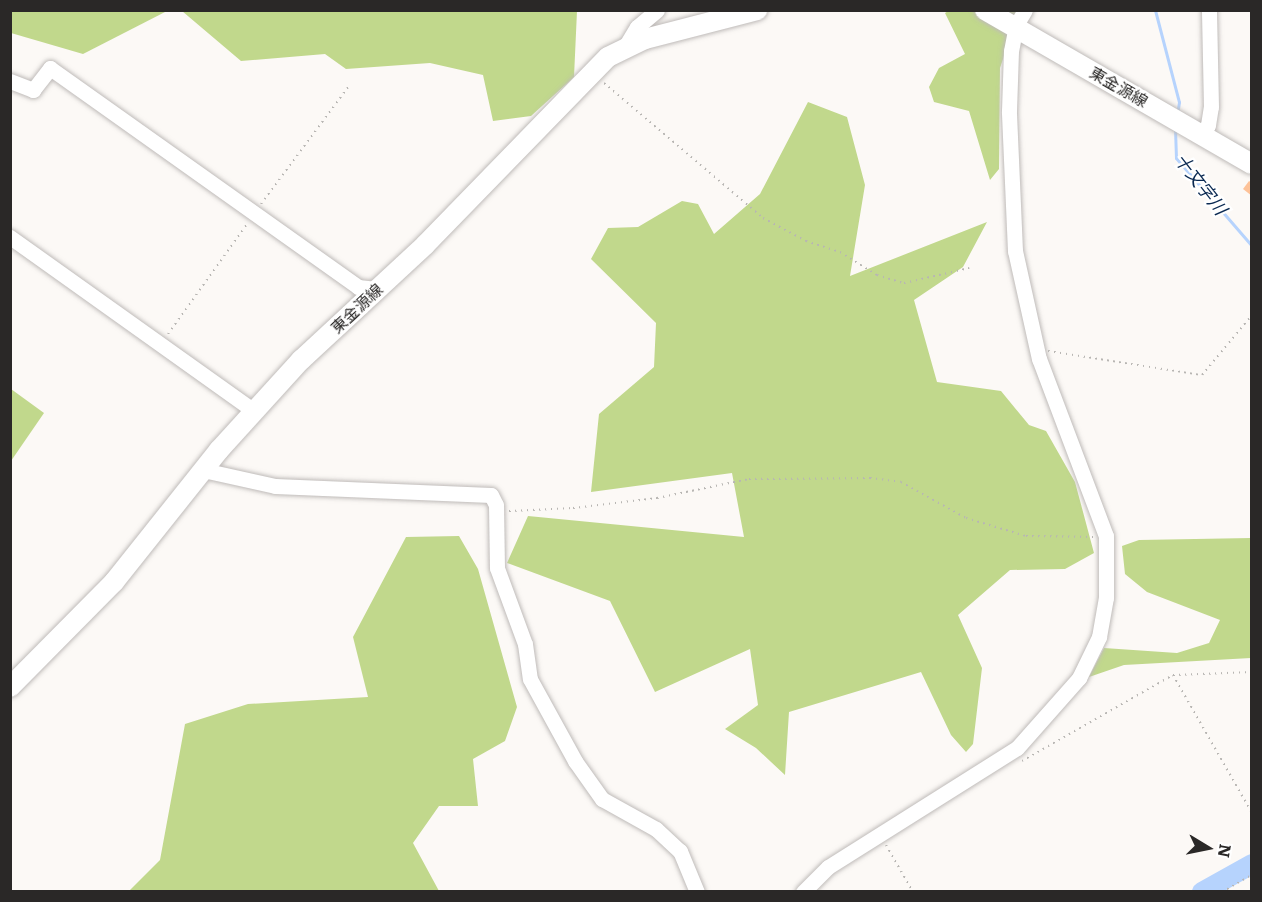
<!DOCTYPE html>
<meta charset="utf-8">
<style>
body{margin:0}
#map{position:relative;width:1262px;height:902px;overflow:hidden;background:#fcf9f6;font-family:Literata,"Noto Sans JP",serif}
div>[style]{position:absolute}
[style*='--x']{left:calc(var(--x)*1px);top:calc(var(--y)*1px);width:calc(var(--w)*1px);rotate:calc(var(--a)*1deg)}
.green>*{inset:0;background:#c1d88c}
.stream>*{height:3px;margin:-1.5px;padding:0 1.5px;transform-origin:1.5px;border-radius:1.5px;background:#b6d3fd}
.river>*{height:20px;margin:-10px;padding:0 10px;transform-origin:10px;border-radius:10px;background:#b6d3fd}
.building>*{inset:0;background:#fdc298}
.path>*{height:2px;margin-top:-1px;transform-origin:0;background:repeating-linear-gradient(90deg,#b8b6b3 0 1.5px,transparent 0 6px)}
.roads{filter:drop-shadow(0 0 2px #bfbbb9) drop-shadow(0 0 2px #bfbbb9)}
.minor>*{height:15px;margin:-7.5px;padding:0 7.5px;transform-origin:7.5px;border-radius:7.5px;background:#fff}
.major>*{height:20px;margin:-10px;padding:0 10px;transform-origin:10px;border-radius:10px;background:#fff}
span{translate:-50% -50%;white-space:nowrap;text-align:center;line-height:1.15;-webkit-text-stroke:4.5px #fff;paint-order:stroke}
.street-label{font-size:16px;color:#2a2827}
.water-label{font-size:18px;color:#092851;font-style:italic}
.frame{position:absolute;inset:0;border:12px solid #2a2827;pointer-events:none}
.north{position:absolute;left:1178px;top:818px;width:60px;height:60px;-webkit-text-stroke:4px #fff;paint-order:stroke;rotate:100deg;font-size:16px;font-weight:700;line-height:24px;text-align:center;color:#2a2827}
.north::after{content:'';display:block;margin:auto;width:21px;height:27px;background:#2a2827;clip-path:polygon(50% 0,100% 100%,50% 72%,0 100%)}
</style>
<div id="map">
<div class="green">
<div style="clip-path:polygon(950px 10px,1019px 11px,1000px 68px,999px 169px,990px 180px,969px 111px,934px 102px,929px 87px,939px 68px,965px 54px,945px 13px)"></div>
<div style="clip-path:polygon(10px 11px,11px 10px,167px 11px,83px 54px,11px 33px)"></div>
<div style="clip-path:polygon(182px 11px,577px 11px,574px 77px,531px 116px,493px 121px,483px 75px,430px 63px,346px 69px,325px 54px,241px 61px)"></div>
<div style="clip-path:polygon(808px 102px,847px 117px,865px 185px,850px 276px,987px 222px,963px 267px,914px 300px,937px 382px,1001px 391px,1029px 425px,1046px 431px,1075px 482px,1094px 553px,1065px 569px,1010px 570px,958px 615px,982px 668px,973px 744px,966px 752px,951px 735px,921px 672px,789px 712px,785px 775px,756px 748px,725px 729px,758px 705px,750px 649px,655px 692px,610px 601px,507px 563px,528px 516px,744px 537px,732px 473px,591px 492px,599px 414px,654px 367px,656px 323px,591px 259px,608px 228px,638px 227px,682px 201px,698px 204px,714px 234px,760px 194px)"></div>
<div style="clip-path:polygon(11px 389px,44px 413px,11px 461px)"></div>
<div style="clip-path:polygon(459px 536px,478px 569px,517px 707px,505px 741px,473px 759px,478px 806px,439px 806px,413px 843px,439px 891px,129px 891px,160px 860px,185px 724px,248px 704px,368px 697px,353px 637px,406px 537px)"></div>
<div style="clip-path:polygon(1251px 538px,1251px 658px,1124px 665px,1089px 677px,1104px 648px,1177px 653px,1209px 643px,1220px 620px,1147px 592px,1125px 574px,1122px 546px,1139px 540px)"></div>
</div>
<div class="stream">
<div style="--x:1155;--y:10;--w:95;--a:75.4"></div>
<div style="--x:1179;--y:102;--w:12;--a:99"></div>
<div style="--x:1175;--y:129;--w:29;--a:88"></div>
<div style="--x:1176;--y:158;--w:116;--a:49.2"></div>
</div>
<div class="river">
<div style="--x:1202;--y:892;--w:57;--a:-29.2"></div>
</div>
<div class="building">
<div style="clip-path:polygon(1249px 181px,1252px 183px,1252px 196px,1243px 189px)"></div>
</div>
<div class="path">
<div style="--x:604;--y:83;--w:209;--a:40.3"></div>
<div style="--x:763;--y:218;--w:49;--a:28.1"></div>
<div style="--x:806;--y:241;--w:36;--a:18"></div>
<div style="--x:840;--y:252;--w:44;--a:31.9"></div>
<div style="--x:877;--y:275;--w:28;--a:17"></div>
<div style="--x:904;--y:283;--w:67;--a:-13"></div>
<div style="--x:261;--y:204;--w:147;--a:-53.3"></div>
<div style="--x:168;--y:334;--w:135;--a:-54.3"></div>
<div style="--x:1048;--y:351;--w:156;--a:8.9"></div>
<div style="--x:1202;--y:375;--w:78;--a:-50.2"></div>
<div style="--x:509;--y:511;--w:64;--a:-2.7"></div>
<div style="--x:573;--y:508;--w:85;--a:-6.8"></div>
<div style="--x:657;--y:498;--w:94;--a:-11.7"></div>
<div style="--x:749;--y:479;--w:121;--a:-0.5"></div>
<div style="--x:870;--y:478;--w:31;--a:7"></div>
<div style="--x:901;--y:482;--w:74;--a:29"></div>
<div style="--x:966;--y:518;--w:63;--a:16.7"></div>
<div style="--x:1026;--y:536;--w:68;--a:0.8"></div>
<div style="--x:1173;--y:675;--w:159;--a:60.2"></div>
<div style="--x:1022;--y:761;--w:174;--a:-29.7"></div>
<div style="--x:1173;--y:675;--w:79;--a:-2.2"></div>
<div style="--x:886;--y:845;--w:54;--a:60.1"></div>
<div style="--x:1222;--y:892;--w:34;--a:-30"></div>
</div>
<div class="roads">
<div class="minor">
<div style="--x:626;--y:45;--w:21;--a:-59"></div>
<div style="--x:637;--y:27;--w:26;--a:-40"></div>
<div style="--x:10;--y:81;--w:25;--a:21"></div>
<div style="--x:33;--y:90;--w:28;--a:-52"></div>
<div style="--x:50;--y:68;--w:378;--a:35.4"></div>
<div style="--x:358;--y:287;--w:18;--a:6"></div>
<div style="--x:1201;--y:137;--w:14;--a:-60"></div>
<div style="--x:1208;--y:125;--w:18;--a:-81"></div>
<div style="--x:1211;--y:107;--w:97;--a:-91.2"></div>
<div style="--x:10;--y:237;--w:300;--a:35.5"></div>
<div style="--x:203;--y:470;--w:74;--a:12.5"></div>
<div style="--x:275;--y:486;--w:216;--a:2.4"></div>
<div style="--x:491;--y:495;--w:11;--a:63"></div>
<div style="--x:496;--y:505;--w:63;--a:89.1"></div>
<div style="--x:497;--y:568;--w:81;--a:69.8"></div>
<div style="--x:525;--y:644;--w:35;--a:82"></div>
<div style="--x:530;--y:679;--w:94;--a:61.2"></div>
<div style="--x:575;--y:761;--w:47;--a:54.6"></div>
<div style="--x:602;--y:799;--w:62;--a:29.1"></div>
<div style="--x:656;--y:829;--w:33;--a:43"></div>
<div style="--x:680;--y:851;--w:44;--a:67.5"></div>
<div style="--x:803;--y:892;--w:35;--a:-45"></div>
<div style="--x:828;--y:867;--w:223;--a:-32.2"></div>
<div style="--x:1017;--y:748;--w:94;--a:-48.5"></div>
<div style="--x:1079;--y:678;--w:46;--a:-64"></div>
<div style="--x:1099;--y:637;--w:40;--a:-80"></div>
<div style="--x:1106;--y:598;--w:62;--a:-90"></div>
<div style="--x:1106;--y:536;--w:189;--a:-110.7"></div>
<div style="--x:1039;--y:359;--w:111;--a:-102.5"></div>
<div style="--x:1015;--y:251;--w:140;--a:-92.5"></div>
<div style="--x:1009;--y:111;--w:60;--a:-88.1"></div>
<div style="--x:1011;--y:51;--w:26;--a:-79"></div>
<div style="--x:1016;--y:25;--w:17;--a:-59"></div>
</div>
<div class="major">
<div style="--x:985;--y:10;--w:308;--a:30"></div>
<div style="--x:10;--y:687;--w:148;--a:-45.3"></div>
<div style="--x:114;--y:582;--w:169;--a:-51.5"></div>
<div style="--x:219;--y:450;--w:122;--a:-47.7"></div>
<div style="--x:301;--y:360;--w:169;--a:-42.8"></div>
<div style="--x:425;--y:245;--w:262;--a:-45.8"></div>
<div style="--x:608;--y:57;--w:41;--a:-25.9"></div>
<div style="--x:645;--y:39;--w:116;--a:-14.5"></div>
</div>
</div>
<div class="street-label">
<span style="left:1119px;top:86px;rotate:30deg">東金源線</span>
<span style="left:356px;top:308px;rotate:-43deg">東金源線</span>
</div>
<div class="water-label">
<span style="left:1201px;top:184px;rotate:52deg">十文字川</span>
</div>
<div class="frame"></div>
<div class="north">N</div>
</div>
